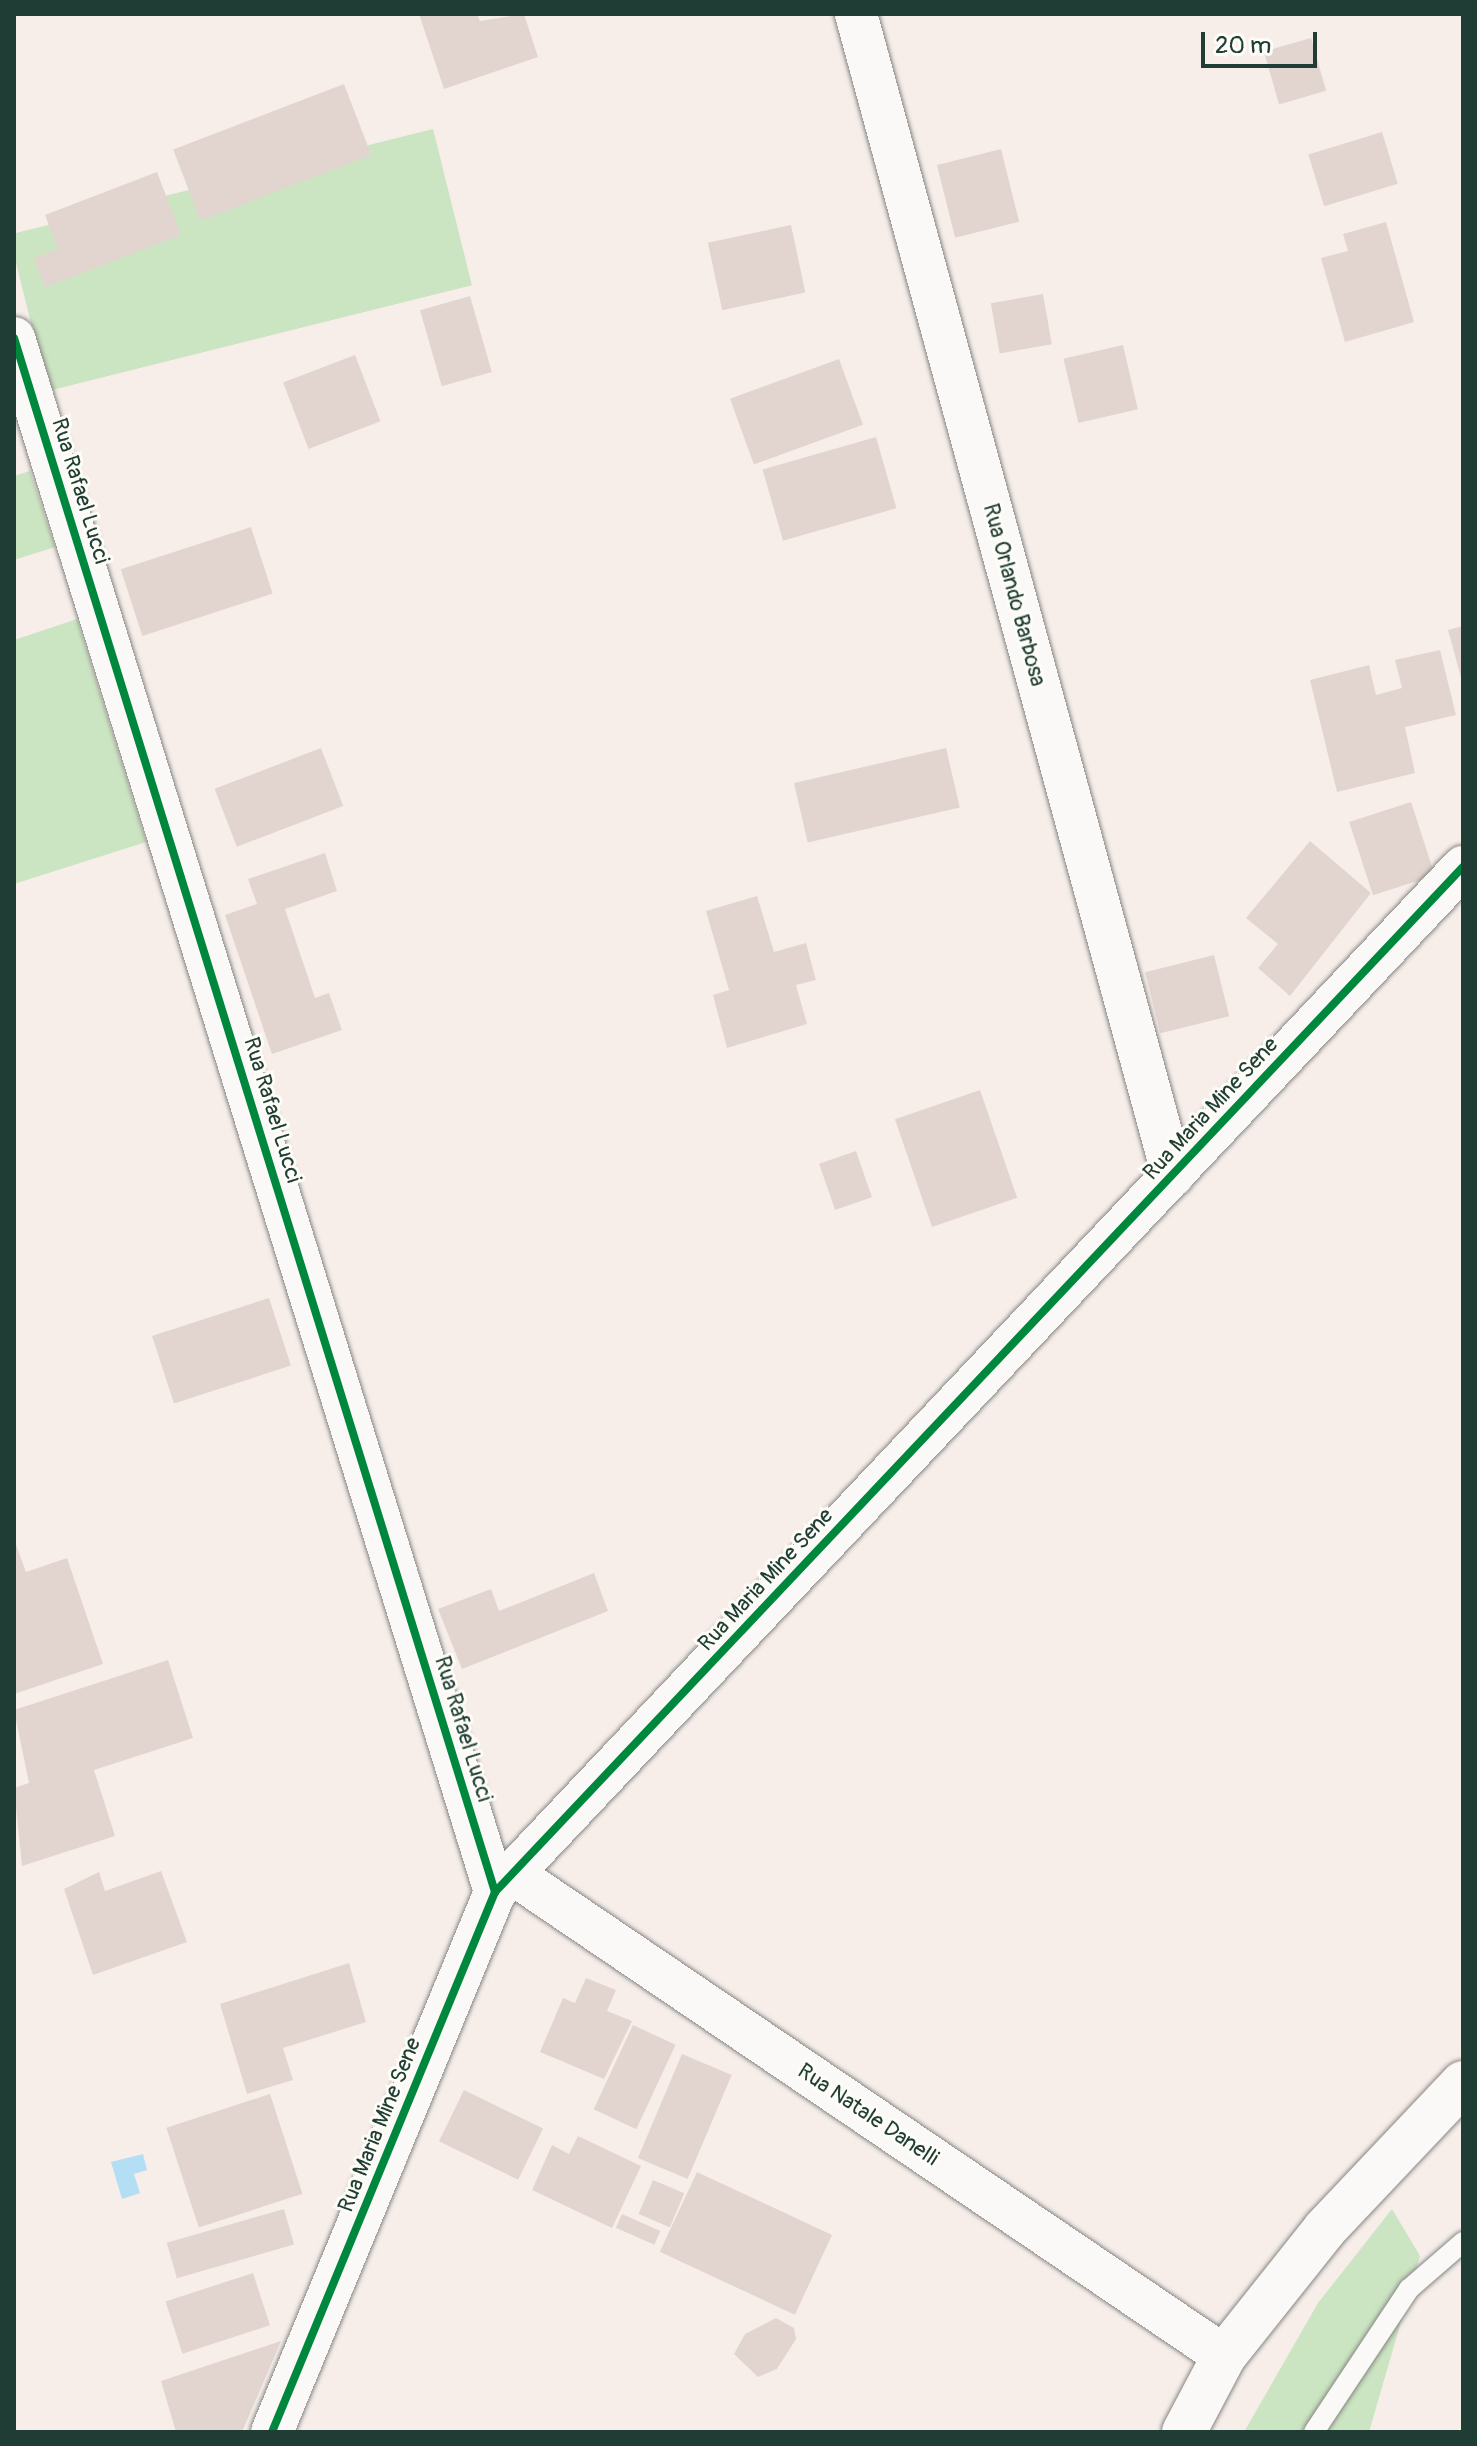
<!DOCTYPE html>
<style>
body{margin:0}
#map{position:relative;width:1477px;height:2446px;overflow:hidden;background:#f7eeea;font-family:Pangolin,sans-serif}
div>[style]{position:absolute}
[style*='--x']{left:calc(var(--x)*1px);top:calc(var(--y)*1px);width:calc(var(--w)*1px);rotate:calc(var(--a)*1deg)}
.green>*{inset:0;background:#cbe4c1;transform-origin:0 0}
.water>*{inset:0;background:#b4def4}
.building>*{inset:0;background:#e2d5d0;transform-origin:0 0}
.roads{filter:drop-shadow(0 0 2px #868784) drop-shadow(0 0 2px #868784)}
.service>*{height:20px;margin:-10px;padding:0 10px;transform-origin:10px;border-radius:10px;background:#faf9f7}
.minor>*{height:42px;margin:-21px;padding:0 21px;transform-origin:21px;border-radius:21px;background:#faf9f7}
.secondary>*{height:44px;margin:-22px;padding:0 22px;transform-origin:22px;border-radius:22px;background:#faf9f7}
.cycleway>*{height:8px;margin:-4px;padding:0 4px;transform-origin:4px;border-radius:4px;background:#00873e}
span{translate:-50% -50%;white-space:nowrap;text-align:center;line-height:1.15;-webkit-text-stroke:6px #fdfcf7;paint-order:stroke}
.street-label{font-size:22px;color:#1f3d34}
.frame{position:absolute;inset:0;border:16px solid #1f3d34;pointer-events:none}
.scale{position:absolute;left:1201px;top:32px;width:116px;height:36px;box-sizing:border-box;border:4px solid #1f3d34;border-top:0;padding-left:10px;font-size:24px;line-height:28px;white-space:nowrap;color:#1f3d34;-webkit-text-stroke:6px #fdfcf7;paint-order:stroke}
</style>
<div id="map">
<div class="green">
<div style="left:433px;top:129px;width:161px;height:437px;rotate:76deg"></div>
<div style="clip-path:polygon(30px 471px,55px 547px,14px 560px,14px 476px)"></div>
<div style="clip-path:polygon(77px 619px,146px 842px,14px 884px,14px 640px)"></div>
<div style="clip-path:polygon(1392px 2209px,1420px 2256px,1369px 2432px,1244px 2432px,1318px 2303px)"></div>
</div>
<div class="water">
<div style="clip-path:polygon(143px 2154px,147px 2170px,134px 2174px,140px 2193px,122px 2199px,111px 2162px)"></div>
</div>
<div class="building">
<div style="clip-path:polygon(419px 14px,477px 14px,480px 21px,524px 14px,538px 57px,444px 89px)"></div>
<div style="left:1311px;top:38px;width:55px;height:49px;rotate:74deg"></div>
<div style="left:344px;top:84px;width:76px;height:183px;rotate:69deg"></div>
<div style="left:1382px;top:132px;width:54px;height:77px;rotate:73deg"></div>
<div style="left:1001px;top:149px;width:75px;height:66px;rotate:76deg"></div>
<div style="clip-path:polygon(157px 172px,181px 235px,45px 287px,34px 258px,58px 249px,45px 215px)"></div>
<div style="clip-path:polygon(1386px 222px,1414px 322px,1345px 342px,1321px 258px,1348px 251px,1343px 234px)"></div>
<div style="left:791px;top:225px;width:69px;height:85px;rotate:78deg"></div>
<div style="left:1043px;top:294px;width:51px;height:53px;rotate:80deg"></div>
<div style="left:470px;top:296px;width:79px;height:52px;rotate:74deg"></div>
<div style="left:1123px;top:345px;width:66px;height:61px;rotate:77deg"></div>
<div style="left:355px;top:355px;width:71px;height:77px;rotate:69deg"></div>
<div style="left:839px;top:359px;width:70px;height:116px;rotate:70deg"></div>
<div style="left:876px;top:437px;width:74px;height:118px;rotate:74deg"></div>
<div style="left:251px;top:527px;width:70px;height:137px;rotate:72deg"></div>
<div style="clip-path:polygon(1463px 626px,1463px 681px,1462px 681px,1448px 630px)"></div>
<div style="clip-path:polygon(1440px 650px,1456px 715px,1405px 727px,1415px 773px,1337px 792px,1310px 680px,1369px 665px,1376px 695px,1402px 688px,1395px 660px)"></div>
<div style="left:321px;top:748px;width:62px;height:114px;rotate:69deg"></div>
<div style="left:946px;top:748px;width:61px;height:156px;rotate:77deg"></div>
<div style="left:1411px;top:802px;width:77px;height:65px;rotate:72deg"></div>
<div style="clip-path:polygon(1310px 841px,1371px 893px,1290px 996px,1258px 968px,1278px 944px,1246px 918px)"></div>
<div style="clip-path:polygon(325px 853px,337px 891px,285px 909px,315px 998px,329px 993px,342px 1030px,272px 1054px,225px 915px,257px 904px,248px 879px)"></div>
<div style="clip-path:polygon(757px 896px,774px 952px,806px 943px,816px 980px,796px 985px,807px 1024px,727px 1048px,713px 995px,729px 990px,706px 911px)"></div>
<div style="left:1214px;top:955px;width:63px;height:71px;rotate:76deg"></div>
<div style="left:980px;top:1090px;width:114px;height:90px;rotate:71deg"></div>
<div style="left:856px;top:1151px;width:49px;height:39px;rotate:71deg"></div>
<div style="left:269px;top:1298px;width:71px;height:123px;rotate:72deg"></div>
<div style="clip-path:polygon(14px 1539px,26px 1572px,67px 1558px,103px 1664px,14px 1694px)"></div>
<div style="clip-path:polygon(594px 1573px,608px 1611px,462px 1669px,438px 1609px,491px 1589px,499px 1611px)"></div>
<div style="clip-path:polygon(168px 1660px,193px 1738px,94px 1770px,115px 1836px,22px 1866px,14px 1788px,29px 1783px,14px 1710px)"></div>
<div style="clip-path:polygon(161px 1871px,187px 1942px,93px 1975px,64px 1889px,99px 1872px,105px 1891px)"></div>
<div style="clip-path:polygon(349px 1963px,366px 2022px,283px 2048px,293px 2080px,247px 2094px,220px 2004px)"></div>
<div style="clip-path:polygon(586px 1978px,616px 1990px,607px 2011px,632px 2021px,604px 2079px,540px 2052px,563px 1998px,575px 2003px)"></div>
<div style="left:633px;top:2025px;width:47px;height:93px;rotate:25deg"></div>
<div style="left:682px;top:2054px;width:54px;height:113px;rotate:23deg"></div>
<div style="left:464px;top:2090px;width:88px;height:57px;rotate:26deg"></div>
<div style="left:270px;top:2094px;width:105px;height:109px;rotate:72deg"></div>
<div style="clip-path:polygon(578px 2136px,641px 2166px,612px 2228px,532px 2190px,552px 2145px,569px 2154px)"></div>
<div style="left:697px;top:2172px;width:149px;height:88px;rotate:25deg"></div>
<div style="left:653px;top:2180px;width:34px;height:37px;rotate:23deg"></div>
<div style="left:284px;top:2209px;width:37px;height:122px;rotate:74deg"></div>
<div style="left:622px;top:2214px;width:42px;height:15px;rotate:24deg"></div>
<div style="left:253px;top:2273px;width:55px;height:92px;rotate:72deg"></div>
<div style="clip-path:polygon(776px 2318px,794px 2328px,796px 2339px,777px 2369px,758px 2377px,734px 2354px,745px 2334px)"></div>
<div style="clip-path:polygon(281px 2341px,242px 2432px,176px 2432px,161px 2381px)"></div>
</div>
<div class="roads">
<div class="service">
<div style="--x:1314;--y:2432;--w:172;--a:-56.4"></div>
<div style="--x:1409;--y:2289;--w:72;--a:-41"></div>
</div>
<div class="minor">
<div style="--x:856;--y:14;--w:1204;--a:74.74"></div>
<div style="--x:14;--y:338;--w:1627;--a:72.8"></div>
<div style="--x:513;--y:1874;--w:859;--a:34.13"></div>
<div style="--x:272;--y:2432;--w:584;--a:-67.56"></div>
<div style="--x:495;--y:1892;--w:1410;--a:-46.64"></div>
</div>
<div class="secondary">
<div style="--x:1184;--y:2432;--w:86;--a:-62.2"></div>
<div style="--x:1224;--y:2356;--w:162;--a:-51.5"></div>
<div style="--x:1325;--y:2229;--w:201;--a:-46.6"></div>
</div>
</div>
<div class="cycleway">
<div style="--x:14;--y:338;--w:1627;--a:72.8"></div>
<div style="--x:272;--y:2432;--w:584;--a:-67.56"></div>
<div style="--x:495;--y:1892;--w:1410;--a:-46.64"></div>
</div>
<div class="street-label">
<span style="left:80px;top:491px;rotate:73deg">Rua Rafael Lucci</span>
<span style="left:1014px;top:595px;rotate:75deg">Rua Orlando Barbosa</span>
<span style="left:1211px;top:1109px;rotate:-47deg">Rua Maria Mine Sene</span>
<span style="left:272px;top:1110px;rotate:73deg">Rua Rafael Lucci</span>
<span style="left:766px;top:1580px;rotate:-47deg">Rua Maria Mine Sene</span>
<span style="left:463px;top:1729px;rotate:73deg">Rua Rafael Lucci</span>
<span style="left:868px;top:2115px;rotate:34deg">Rua Natale Danelli</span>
<span style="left:380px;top:2125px;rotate:-68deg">Rua Maria Mine Sene</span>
</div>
<div class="frame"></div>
<div class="scale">20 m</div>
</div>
